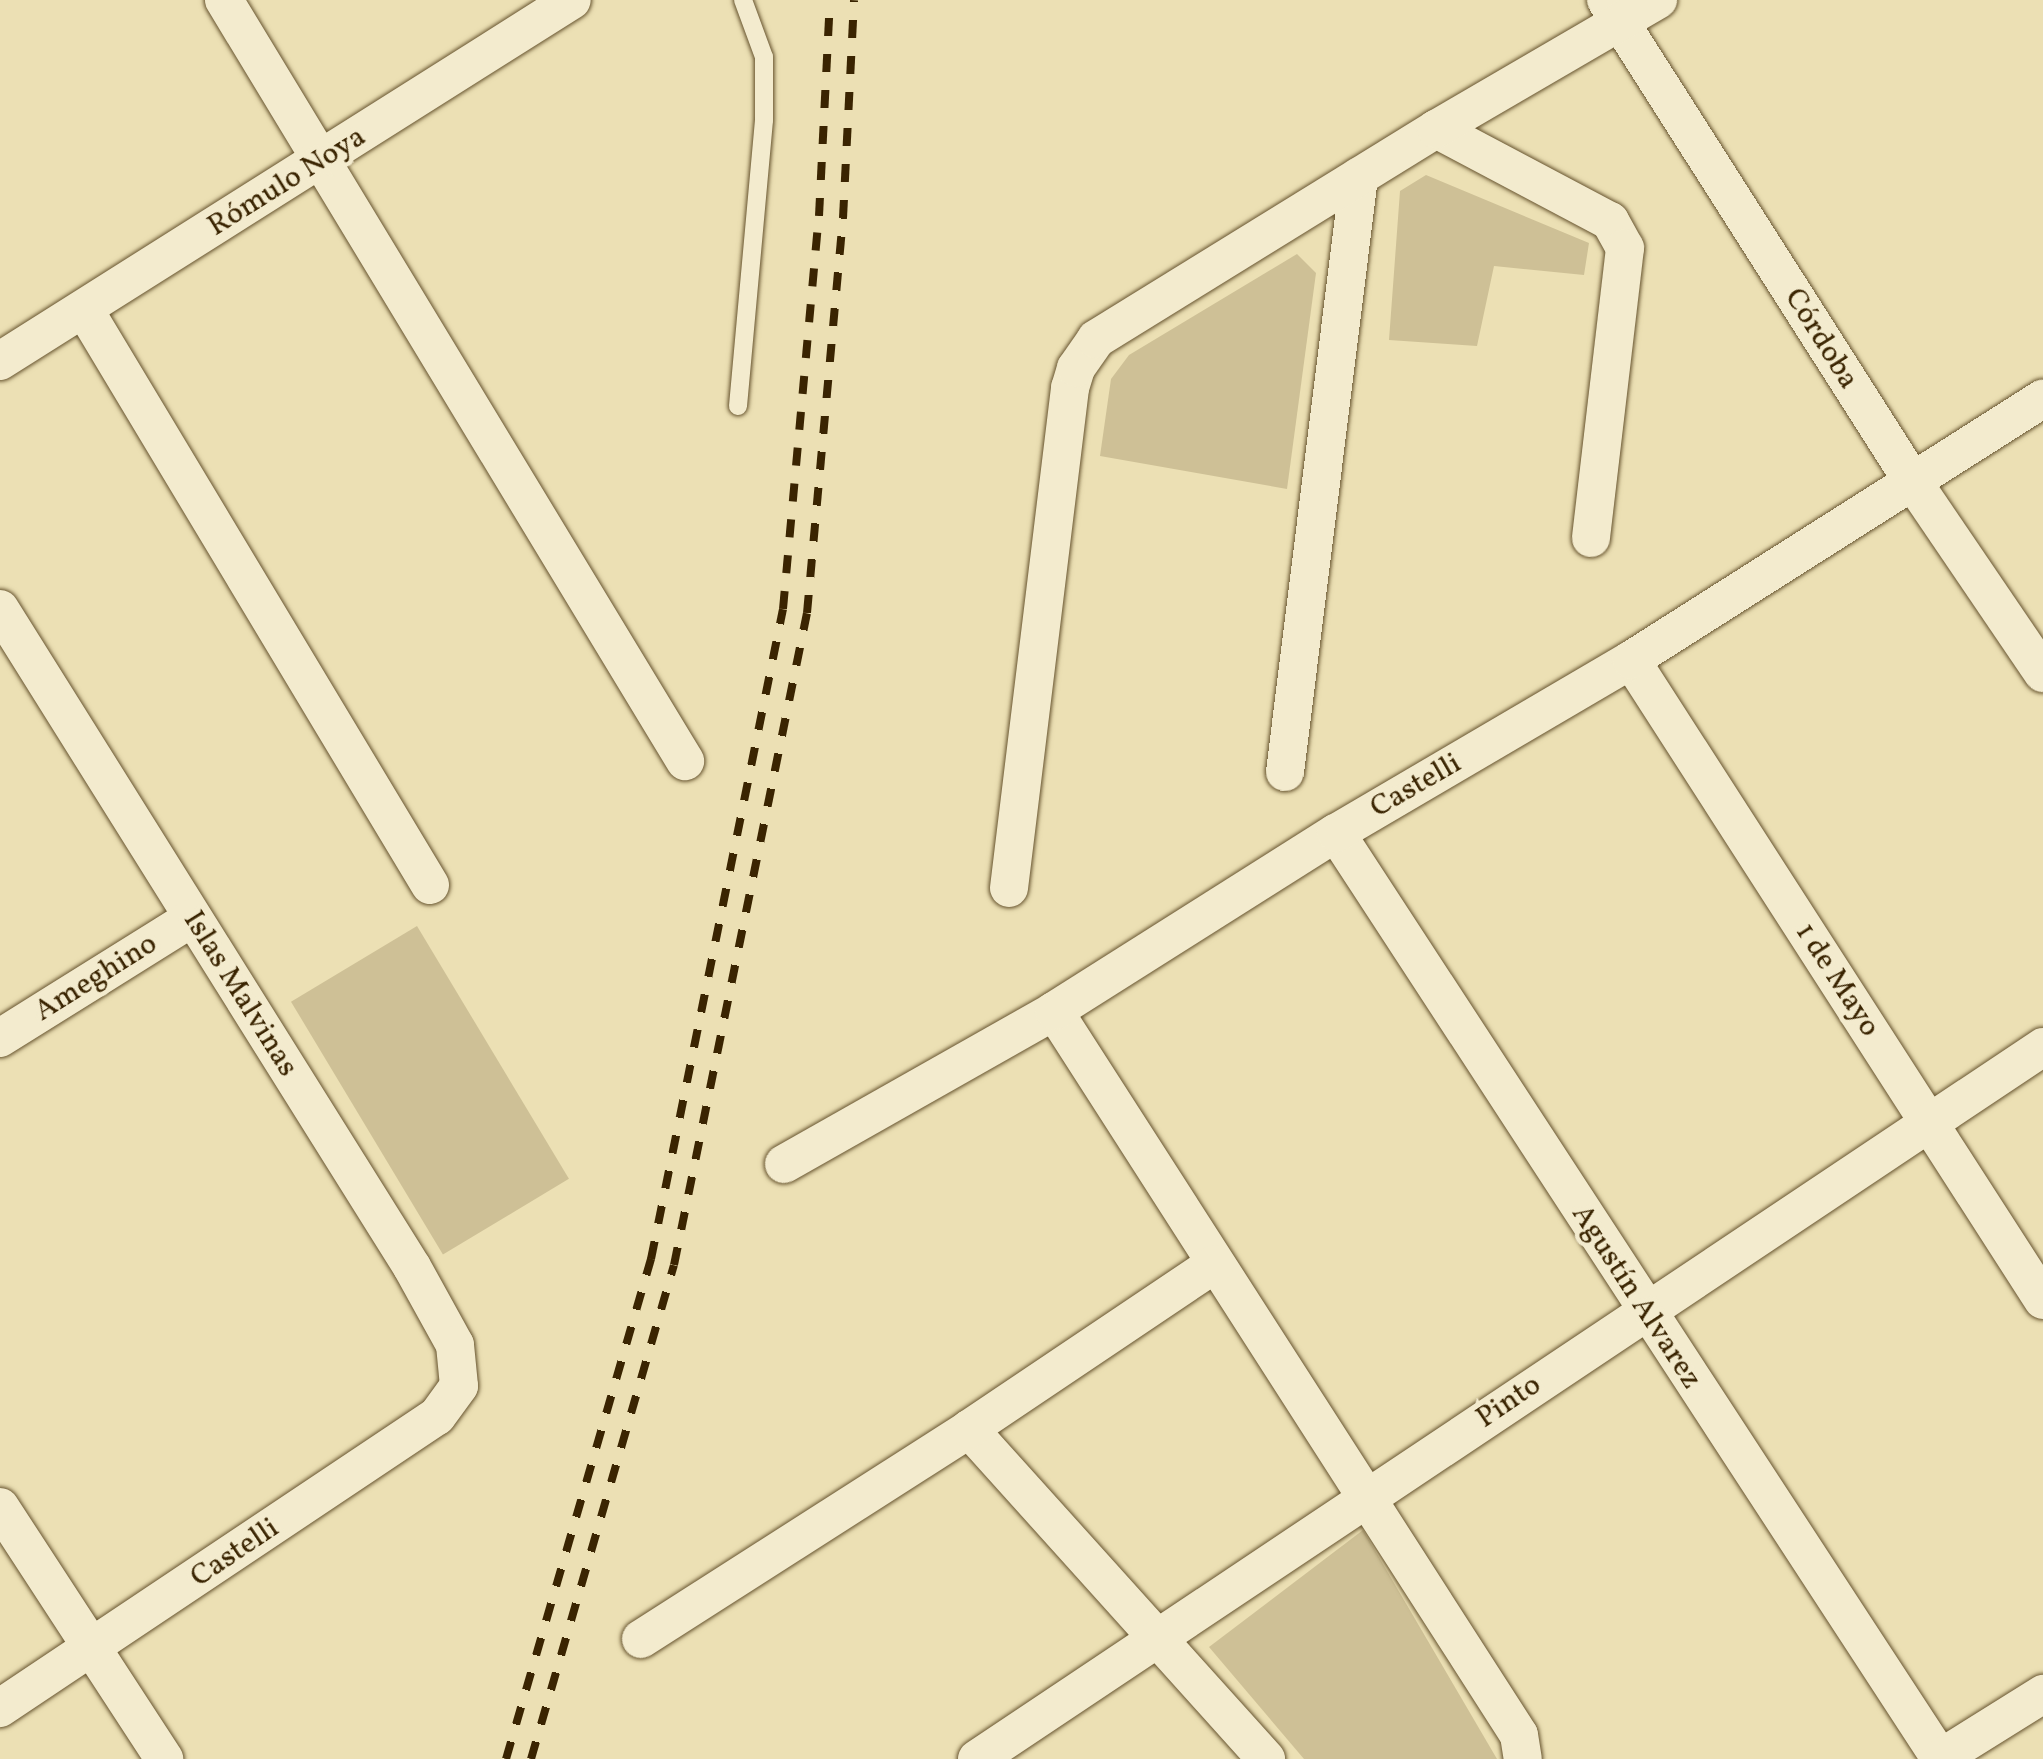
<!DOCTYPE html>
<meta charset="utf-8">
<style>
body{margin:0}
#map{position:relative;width:2043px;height:1759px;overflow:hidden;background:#ece0b4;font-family:Vollkorn,serif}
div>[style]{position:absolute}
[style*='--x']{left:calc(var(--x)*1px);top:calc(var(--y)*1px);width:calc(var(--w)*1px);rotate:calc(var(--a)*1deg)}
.green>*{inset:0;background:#cec096;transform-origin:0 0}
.roads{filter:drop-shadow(0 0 2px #66532e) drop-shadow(0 0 2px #66532e)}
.lane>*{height:18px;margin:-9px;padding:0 9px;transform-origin:9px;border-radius:9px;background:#f3ebce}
.street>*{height:38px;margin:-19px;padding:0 19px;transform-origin:19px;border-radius:19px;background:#f3ebce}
.rail>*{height:8px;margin-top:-4px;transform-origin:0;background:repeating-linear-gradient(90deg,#3a2401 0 18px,transparent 0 36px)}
span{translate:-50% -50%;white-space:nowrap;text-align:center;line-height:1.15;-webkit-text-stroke:9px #f3ebce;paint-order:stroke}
.street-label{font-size:30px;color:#3a2401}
</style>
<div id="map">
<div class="green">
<div style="clip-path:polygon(1426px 175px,1589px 243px,1584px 275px,1494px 266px,1477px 346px,1389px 340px,1400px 191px)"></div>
<div style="clip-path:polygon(1297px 254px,1316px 273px,1287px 489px,1100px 456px,1111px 379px,1129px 355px)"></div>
<div style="left:417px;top:926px;width:295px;height:147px;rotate:59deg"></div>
<div style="clip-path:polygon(1363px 1530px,1497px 1759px,1304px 1759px,1209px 1647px)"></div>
</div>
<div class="roads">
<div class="lane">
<div style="--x:738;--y:406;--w:287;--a:-84.8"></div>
<div style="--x:764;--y:120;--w:63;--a:-90"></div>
<div style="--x:764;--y:57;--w:61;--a:-110.2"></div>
</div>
<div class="street">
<div style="--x:224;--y:0;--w:890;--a:58.79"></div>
<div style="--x:1606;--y:0;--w:571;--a:57.51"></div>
<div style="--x:1913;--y:482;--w:231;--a:55.8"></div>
<div style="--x:1436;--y:129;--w:197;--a:27.9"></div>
<div style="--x:1610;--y:221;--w:31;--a:61"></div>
<div style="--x:1625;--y:248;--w:292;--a:96.7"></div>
<div style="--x:84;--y:309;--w:672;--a:59.01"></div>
<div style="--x:0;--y:361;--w:676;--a:-32.26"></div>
<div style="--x:0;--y:609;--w:776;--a:57.95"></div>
<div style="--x:412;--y:1267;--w:89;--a:61.1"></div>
<div style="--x:455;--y:1345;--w:41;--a:84.4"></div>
<div style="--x:459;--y:1386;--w:37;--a:126"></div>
<div style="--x:437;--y:1416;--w:526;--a:146.25"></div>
<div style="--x:1631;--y:660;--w:761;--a:57.23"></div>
<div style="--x:1285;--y:772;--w:600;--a:-82.91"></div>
<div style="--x:1336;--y:833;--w:1105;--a:56.86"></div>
<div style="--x:1009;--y:888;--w:504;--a:-83.04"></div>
<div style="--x:1070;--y:388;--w:21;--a:-73"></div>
<div style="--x:1076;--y:368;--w:35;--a:-55"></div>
<div style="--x:1096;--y:339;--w:400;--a:-31.7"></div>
<div style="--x:1436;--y:129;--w:257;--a:-30.2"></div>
<div style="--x:1054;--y:1011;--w:860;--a:57.29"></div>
<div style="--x:1519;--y:1735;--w:24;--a:81"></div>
<div style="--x:0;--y:1038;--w:226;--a:-32"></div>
<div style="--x:784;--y:1164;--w:310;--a:-29.5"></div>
<div style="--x:1054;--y:1011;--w:333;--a:-32.3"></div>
<div style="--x:1336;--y:833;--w:342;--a:-30.4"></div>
<div style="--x:1631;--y:660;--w:488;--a:-32.4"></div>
<div style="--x:969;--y:1429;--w:444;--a:48"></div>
<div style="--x:0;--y:1507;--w:301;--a:56.9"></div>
<div style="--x:641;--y:1639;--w:389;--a:-32.6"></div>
<div style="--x:969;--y:1429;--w:296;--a:-33.9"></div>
<div style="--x:977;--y:1759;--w:1282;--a:-33.74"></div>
<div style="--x:1939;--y:1759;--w:123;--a:-32"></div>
</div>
</div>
<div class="rail">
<div style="--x:506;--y:1759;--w:521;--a:-73.83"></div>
<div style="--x:651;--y:1259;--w:663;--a:-78.52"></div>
<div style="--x:783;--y:609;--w:395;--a:-84.8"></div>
<div style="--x:819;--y:216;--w:216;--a:-87.1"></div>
<div style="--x:531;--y:1759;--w:514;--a:-73.86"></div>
<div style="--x:674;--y:1265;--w:665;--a:-78.47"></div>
<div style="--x:807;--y:613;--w:397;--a:-84.8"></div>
<div style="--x:843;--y:218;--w:218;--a:-87.1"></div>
</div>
<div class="street-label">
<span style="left:287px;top:182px;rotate:-32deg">Rómulo Noya</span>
<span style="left:1821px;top:339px;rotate:58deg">Córdoba</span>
<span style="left:1416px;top:786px;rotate:-30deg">Castelli</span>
<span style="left:96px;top:978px;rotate:-32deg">Ameghino</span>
<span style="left:1837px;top:980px;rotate:57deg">1 de Mayo</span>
<span style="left:240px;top:994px;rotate:58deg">Islas Malvinas</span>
<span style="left:1636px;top:1297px;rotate:57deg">Agustín Alvarez</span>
<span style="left:1509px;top:1402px;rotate:-34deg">Pinto</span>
<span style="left:235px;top:1553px;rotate:-34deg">Castelli</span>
</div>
</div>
